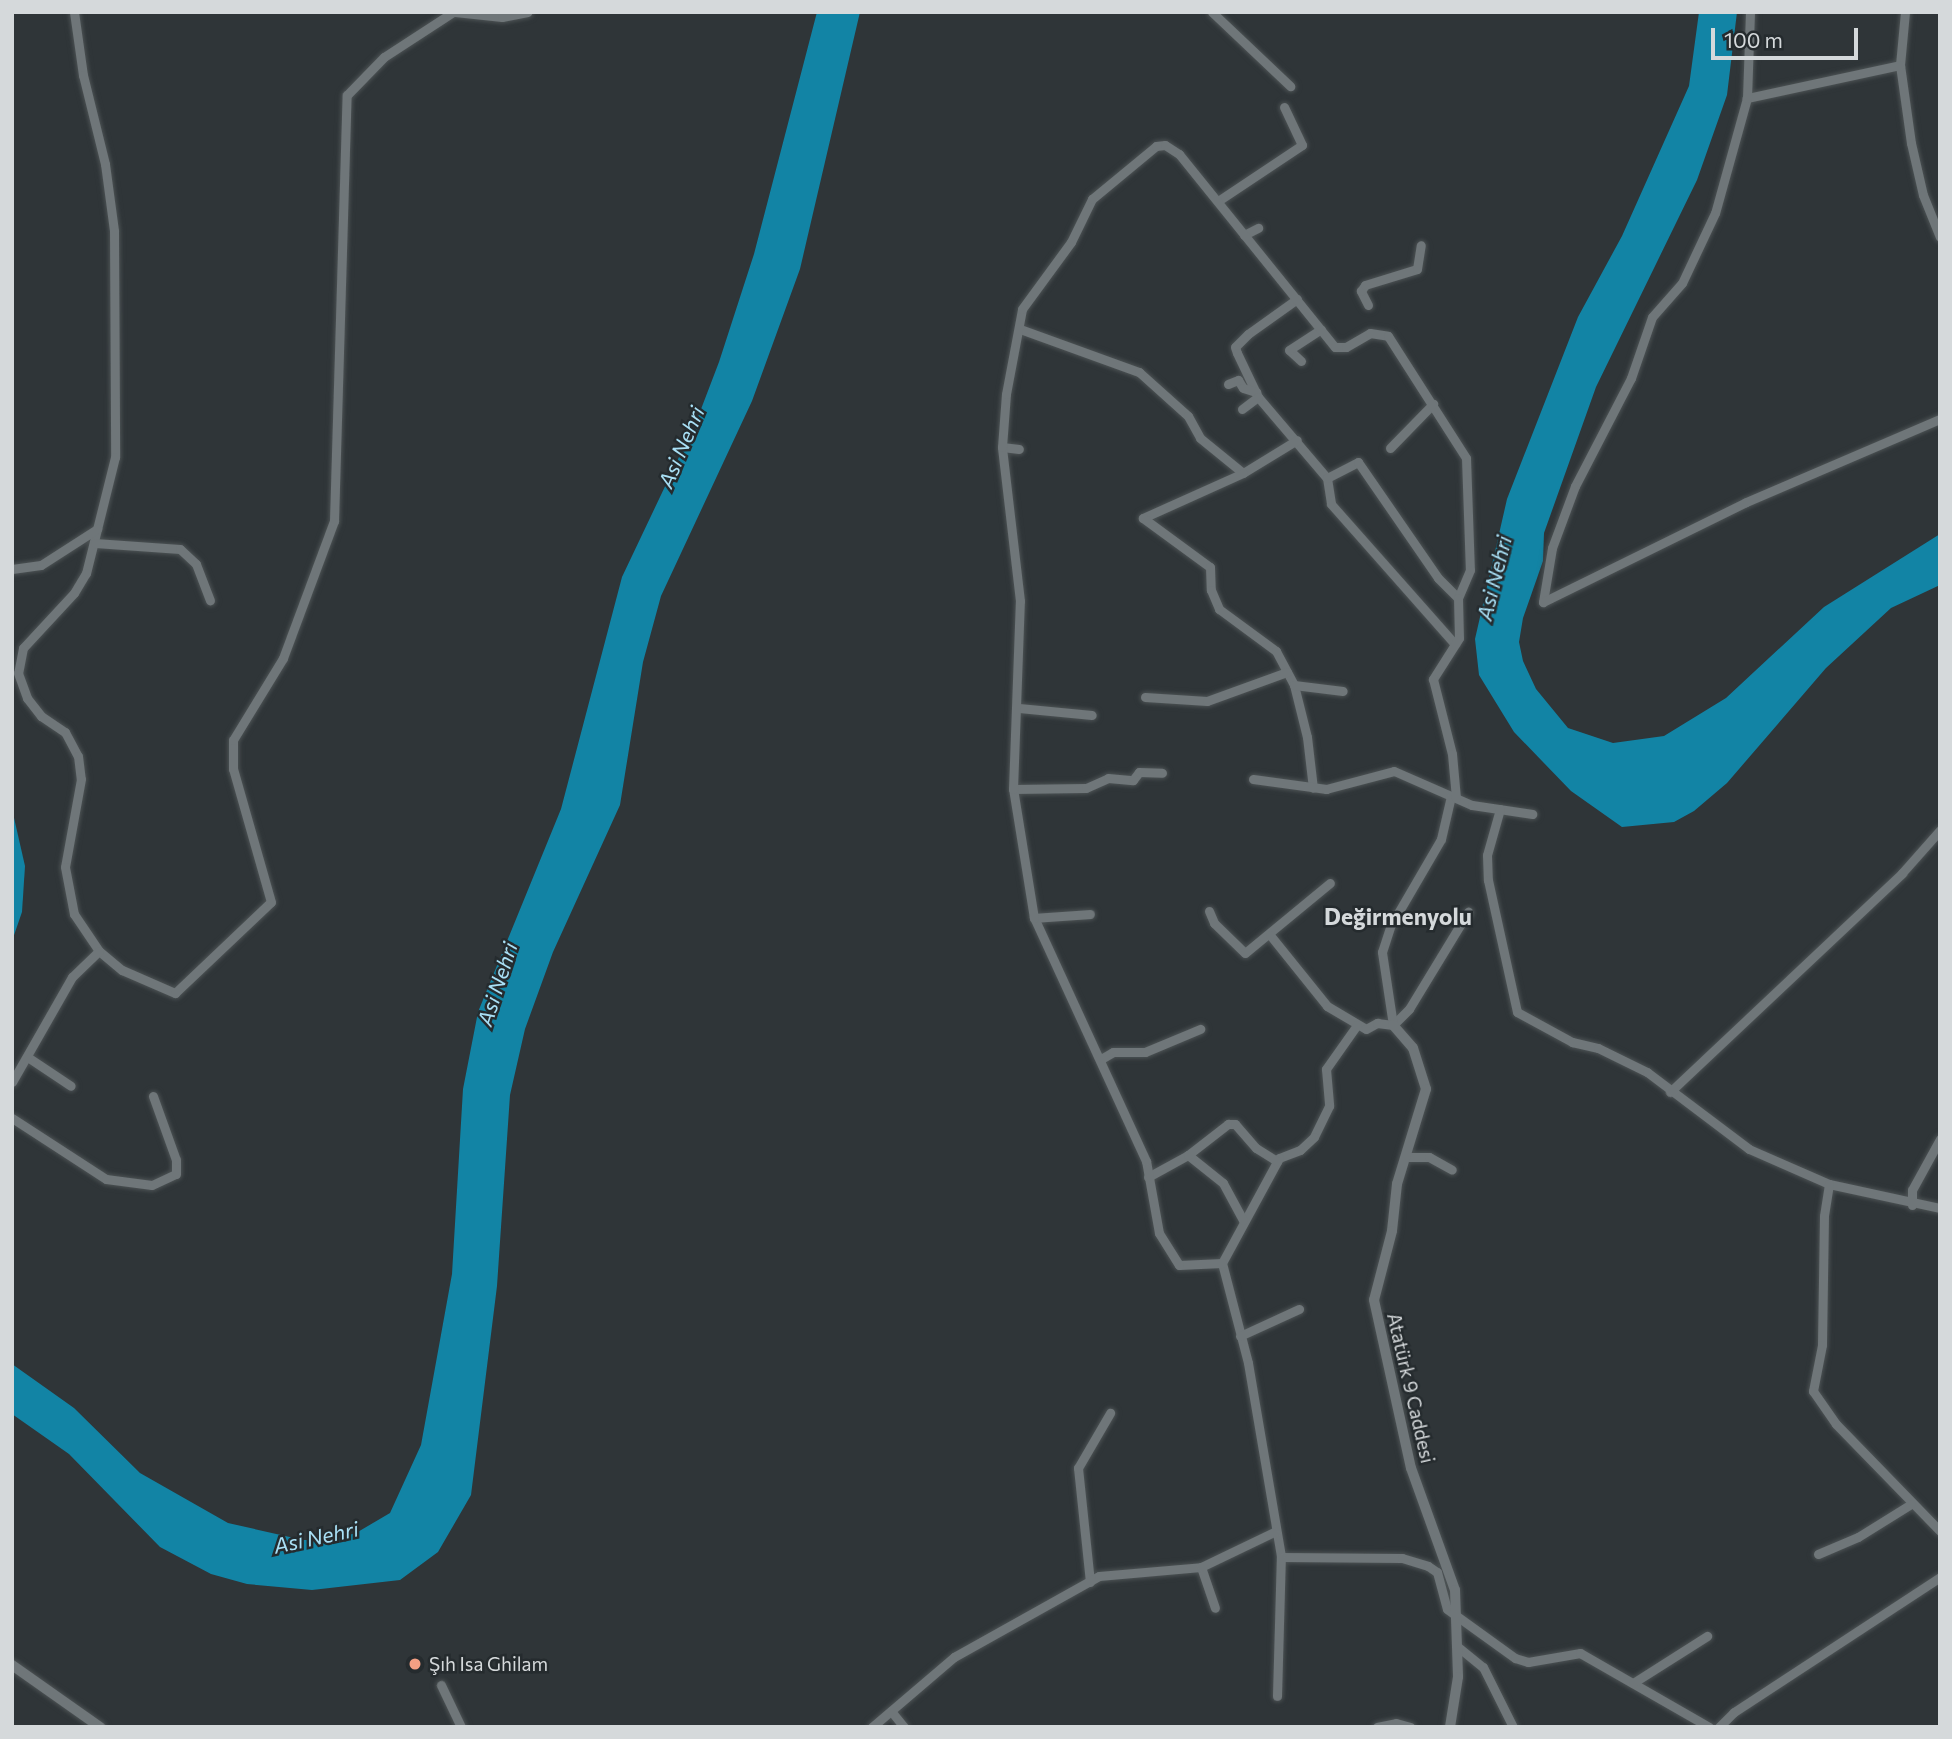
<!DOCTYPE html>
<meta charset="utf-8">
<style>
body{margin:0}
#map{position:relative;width:1952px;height:1739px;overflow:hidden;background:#2f3538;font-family:Commissioner,sans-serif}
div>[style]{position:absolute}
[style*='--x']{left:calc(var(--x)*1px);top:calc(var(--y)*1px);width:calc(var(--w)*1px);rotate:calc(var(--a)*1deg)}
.water>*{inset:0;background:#1284a5}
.roads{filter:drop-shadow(0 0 2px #4c5254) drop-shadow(0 0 2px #4c5254)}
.minor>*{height:9px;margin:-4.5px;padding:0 4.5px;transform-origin:4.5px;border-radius:4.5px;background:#6f7679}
.tertiary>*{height:10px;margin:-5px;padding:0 5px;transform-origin:5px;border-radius:5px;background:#6f7679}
.dots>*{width:19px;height:19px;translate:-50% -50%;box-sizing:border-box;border:4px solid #252b2e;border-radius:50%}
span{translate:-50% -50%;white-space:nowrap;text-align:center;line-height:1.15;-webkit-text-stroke:5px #252b2e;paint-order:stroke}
.street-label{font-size:19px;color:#d5d9db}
.poi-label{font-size:19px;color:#d5d9db}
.left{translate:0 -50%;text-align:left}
.water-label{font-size:21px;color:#a9e0f6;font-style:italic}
.quarter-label{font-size:23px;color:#d5d9db;font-weight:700}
.frame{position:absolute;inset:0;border:14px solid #d5d9db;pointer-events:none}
.scale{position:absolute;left:1711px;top:28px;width:147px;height:32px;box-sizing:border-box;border:4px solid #d5d9db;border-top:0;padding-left:9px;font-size:21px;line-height:24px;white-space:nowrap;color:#d5d9db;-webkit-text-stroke:5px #252b2e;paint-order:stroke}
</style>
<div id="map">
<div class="water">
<div style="clip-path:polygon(817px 12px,860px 12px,800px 269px,752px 401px,661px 596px,643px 662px,620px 805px,553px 952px,525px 1029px,510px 1095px,497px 1286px,471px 1495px,438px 1552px,400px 1580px,312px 1590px,247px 1584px,211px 1574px,160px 1547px,69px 1454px,12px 1414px,12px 1364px,74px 1408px,140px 1473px,228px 1523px,303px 1540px,329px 1540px,356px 1533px,390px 1513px,421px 1445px,452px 1274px,463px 1089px,478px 1012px,561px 809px,622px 577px,698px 417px,719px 362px,754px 254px)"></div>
<div style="clip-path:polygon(1699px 12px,1737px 12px,1727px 95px,1697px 180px,1596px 387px,1544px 533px,1543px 561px,1523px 618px,1519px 642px,1523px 661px,1536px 689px,1568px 728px,1613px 743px,1664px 736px,1726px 698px,1824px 607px,1940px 534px,1940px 585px,1891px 608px,1826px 668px,1727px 783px,1694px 811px,1674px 822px,1622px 827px,1571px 791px,1514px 732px,1479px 675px,1475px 639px,1507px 499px,1578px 317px,1622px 236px,1689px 86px)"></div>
<div style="clip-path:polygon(12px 809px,25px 866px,22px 912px,12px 941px)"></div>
</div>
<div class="roads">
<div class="minor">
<div style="--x:74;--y:12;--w:64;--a:81.9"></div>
<div style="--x:83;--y:75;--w:92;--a:76.1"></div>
<div style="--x:105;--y:164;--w:68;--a:82.3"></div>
<div style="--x:114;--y:231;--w:226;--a:89.7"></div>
<div style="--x:115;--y:457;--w:120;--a:104"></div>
<div style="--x:86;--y:573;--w:23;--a:121"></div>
<div style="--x:74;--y:593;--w:75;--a:132.8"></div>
<div style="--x:23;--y:648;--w:25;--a:101"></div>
<div style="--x:18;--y:673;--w:27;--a:70"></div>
<div style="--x:27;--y:698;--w:23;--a:52"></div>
<div style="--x:41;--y:716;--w:29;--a:34"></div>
<div style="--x:65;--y:732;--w:27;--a:62"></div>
<div style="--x:78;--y:756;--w:23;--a:83"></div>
<div style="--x:81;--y:779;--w:89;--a:100.3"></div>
<div style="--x:65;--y:867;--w:48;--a:79.2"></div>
<div style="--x:74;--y:914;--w:45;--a:56"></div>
<div style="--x:99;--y:951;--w:30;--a:40"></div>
<div style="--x:122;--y:970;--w:58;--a:23.5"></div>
<div style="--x:175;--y:993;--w:132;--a:-43.5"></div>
<div style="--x:271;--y:902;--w:138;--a:-105.9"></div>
<div style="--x:233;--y:769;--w:29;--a:-90"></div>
<div style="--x:233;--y:740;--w:96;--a:-58.6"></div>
<div style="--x:283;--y:658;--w:146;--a:-69.6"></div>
<div style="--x:334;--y:521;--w:426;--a:-88.3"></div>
<div style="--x:347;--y:95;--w:53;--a:-45.8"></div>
<div style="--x:384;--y:57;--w:82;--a:-33.1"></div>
<div style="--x:455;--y:12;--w:47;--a:6.1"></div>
<div style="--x:502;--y:17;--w:26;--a:-11"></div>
<div style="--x:1212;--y:12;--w:108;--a:43.5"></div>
<div style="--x:1905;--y:12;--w:53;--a:95.4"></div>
<div style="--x:1900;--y:65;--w:79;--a:82"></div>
<div style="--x:1911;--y:143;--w:53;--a:77"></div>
<div style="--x:1923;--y:195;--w:45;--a:68"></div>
<div style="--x:1900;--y:65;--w:157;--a:167.8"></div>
<div style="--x:1747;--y:98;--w:119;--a:105.5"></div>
<div style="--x:1715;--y:213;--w:77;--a:115.2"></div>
<div style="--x:1682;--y:283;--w:45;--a:131.4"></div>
<div style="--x:1652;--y:317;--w:65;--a:109"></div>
<div style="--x:1631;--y:378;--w:122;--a:117.4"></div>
<div style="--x:1575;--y:486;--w:66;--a:110.4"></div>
<div style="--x:1552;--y:548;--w:55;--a:99.5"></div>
<div style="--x:1543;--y:602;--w:226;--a:-26.2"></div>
<div style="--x:1746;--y:502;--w:211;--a:-23.2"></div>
<div style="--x:1747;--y:98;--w:86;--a:-88"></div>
<div style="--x:1218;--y:201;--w:101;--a:-33.7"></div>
<div style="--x:1302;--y:145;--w:42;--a:-115.3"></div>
<div style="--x:1244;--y:235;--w:16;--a:-27"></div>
<div style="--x:1297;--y:299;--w:60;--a:144.5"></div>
<div style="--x:1248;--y:334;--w:18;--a:135"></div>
<div style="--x:1235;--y:347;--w:6;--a:72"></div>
<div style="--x:1237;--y:353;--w:49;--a:64.5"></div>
<div style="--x:1258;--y:397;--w:106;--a:49.6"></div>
<div style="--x:1327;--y:478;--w:26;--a:81"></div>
<div style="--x:1331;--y:504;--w:187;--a:48.5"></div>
<div style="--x:1368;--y:305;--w:16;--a:-117"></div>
<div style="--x:1361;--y:291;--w:7;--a:-56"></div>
<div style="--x:1365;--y:285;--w:54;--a:-17.1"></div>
<div style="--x:1417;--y:269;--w:24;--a:-81"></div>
<div style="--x:1020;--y:329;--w:127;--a:19.9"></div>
<div style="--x:1139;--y:372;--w:66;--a:41.9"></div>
<div style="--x:1188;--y:416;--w:25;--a:61"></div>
<div style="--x:1200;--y:438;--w:55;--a:39.1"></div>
<div style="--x:1243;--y:473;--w:63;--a:-31.4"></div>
<div style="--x:1301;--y:361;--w:16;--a:-137"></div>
<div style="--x:1289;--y:350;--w:38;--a:-33"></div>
<div style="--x:1228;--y:384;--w:11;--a:-22"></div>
<div style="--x:1238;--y:380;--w:9;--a:58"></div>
<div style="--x:1243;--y:388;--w:14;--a:17"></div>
<div style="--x:1242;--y:409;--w:20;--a:-37"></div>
<div style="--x:1002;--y:447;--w:17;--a:7"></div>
<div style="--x:1390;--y:448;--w:62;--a:-45.7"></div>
<div style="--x:1243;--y:473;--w:110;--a:155.8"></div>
<div style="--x:1143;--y:518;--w:83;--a:36.2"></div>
<div style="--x:1210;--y:567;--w:23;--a:88"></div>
<div style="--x:1211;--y:590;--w:21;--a:67"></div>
<div style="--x:1219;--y:609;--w:71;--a:36.4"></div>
<div style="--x:1276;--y:651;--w:38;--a:62"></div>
<div style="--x:1294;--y:685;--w:54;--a:76"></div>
<div style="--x:1307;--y:737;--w:51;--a:83.3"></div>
<div style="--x:1327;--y:478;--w:35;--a:-27"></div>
<div style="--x:1358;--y:462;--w:141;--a:55.4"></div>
<div style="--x:1438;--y:578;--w:28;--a:45"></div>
<div style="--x:95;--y:543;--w:85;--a:4"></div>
<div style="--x:180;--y:549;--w:22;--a:43"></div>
<div style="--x:196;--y:564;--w:39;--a:69"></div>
<div style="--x:12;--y:569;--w:29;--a:-8"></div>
<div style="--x:41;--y:565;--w:67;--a:-32.7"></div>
<div style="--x:1294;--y:685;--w:49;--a:7"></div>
<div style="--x:1145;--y:697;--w:62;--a:3.7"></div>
<div style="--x:1207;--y:701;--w:85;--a:-19.9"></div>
<div style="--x:1019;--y:708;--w:73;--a:5.5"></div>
<div style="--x:1253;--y:779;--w:74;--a:7.8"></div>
<div style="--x:1326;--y:789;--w:70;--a:-14.8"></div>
<div style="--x:1394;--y:771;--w:85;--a:23.6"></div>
<div style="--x:1472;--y:805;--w:61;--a:8.5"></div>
<div style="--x:1013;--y:789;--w:73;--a:-0.8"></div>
<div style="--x:1086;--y:788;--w:24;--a:-24"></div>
<div style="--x:1108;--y:778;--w:25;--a:5"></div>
<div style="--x:1133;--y:780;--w:10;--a:-53"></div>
<div style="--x:1139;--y:772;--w:23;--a:2"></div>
<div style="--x:1500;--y:809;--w:48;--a:105.8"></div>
<div style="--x:1487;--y:855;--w:25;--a:88"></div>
<div style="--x:1488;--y:880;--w:135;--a:77.6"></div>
<div style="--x:1517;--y:1012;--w:63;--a:28.6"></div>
<div style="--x:1572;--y:1042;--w:27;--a:13"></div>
<div style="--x:1598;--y:1048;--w:55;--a:26.1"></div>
<div style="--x:1647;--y:1072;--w:128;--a:37"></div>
<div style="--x:1749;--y:1149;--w:87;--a:23.6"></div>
<div style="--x:1829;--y:1184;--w:114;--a:12.2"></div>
<div style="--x:1209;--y:911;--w:13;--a:67"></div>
<div style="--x:1214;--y:923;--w:43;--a:44.1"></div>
<div style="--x:1245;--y:953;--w:110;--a:-39.5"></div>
<div style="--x:1034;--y:918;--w:56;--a:-4.1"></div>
<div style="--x:1270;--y:935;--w:91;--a:51.2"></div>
<div style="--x:1327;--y:1006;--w:45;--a:30.5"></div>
<div style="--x:1366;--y:1029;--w:13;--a:-29"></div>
<div style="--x:1377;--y:1023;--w:16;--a:7"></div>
<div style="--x:1393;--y:1025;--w:23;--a:-45"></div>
<div style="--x:1409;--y:1009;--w:114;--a:-58.7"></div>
<div style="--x:1357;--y:1025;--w:54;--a:125.2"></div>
<div style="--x:1326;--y:1069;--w:37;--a:85"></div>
<div style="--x:1329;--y:1106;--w:34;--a:116"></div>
<div style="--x:1314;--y:1137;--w:19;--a:137"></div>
<div style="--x:1300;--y:1150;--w:22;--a:159"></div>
<div style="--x:1279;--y:1158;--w:119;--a:118.5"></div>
<div style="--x:1222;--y:1263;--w:103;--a:75.4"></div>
<div style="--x:1248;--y:1363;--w:197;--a:80.3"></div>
<div style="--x:1281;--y:1557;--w:121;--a:0.5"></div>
<div style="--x:1402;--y:1558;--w:27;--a:17"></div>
<div style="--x:1428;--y:1566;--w:11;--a:34"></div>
<div style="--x:1437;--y:1572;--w:38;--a:75"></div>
<div style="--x:1447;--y:1609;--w:84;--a:35.8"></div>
<div style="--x:1515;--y:1658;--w:14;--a:17"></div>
<div style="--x:1528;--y:1662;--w:53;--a:-9.8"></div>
<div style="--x:1580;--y:1653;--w:149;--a:29.8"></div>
<div style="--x:1393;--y:1025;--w:74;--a:-98.6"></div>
<div style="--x:1382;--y:952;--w:28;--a:-72"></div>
<div style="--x:1391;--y:925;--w:99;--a:-59.8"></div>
<div style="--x:1441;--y:839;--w:44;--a:-76.9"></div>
<div style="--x:29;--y:1058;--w:50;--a:33.7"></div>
<div style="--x:1101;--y:1059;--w:14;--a:-30"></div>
<div style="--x:1113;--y:1052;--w:32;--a:0"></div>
<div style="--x:1145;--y:1052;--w:60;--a:-22.7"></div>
<div style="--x:12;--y:1082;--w:121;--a:-60.3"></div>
<div style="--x:72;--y:977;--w:37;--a:-44"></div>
<div style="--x:1670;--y:1092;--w:319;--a:-43.3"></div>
<div style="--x:1902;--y:873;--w:57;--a:-48.5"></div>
<div style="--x:12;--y:1118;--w:112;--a:33"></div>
<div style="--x:106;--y:1179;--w:46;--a:7.4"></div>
<div style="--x:152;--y:1185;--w:26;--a:-25"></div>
<div style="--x:176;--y:1174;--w:14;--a:-90"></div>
<div style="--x:176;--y:1160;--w:68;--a:-109.8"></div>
<div style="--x:1405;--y:1157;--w:24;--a:0"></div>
<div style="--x:1429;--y:1157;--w:26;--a:29"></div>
<div style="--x:1148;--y:1177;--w:46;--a:-28.8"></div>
<div style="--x:1829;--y:1184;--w:32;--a:99"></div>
<div style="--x:1824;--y:1216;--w:129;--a:90.9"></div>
<div style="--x:1822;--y:1345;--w:47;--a:101.1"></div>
<div style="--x:1813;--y:1391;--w:40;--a:55.1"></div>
<div style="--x:1836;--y:1424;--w:149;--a:45.8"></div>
<div style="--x:1912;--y:1205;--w:15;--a:-90"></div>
<div style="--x:1912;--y:1190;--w:58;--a:-61.2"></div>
<div style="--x:1243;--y:1220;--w:42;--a:-118.4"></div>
<div style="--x:1223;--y:1183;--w:45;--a:-141.3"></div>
<div style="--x:1188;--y:1155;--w:51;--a:-37.8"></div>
<div style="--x:1228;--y:1124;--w:7;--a:0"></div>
<div style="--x:1235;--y:1124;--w:32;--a:49"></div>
<div style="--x:1256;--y:1148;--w:25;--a:32"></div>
<div style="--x:1222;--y:1263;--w:43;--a:177.3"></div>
<div style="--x:1179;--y:1265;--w:38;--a:-122"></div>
<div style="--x:1159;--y:1233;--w:73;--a:-100.2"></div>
<div style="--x:1146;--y:1161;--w:268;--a:-114.7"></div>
<div style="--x:1034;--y:918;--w:131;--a:-99.2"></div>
<div style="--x:1013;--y:789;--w:188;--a:-87.9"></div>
<div style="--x:1020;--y:601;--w:155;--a:-96.7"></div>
<div style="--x:1002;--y:447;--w:53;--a:-85.7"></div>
<div style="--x:1006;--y:394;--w:86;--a:-79.3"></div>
<div style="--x:1022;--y:309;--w:83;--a:-53.8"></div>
<div style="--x:1071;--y:242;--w:48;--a:-64"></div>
<div style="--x:1092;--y:199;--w:83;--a:-39.6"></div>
<div style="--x:1156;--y:146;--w:9;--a:-6"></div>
<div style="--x:1165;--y:145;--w:17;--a:33"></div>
<div style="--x:1179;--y:154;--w:248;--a:51.1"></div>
<div style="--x:1335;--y:347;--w:11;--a:0"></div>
<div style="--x:1346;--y:347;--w:28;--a:-30"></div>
<div style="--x:1370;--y:333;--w:18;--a:9"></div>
<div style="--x:1388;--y:336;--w:145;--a:57.4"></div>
<div style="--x:1466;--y:458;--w:112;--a:88"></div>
<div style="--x:1470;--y:570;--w:30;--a:113"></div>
<div style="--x:1458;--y:598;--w:40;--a:88.6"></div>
<div style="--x:1459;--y:638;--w:49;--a:122.4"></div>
<div style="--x:1433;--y:679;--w:77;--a:75.8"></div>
<div style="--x:1452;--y:754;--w:44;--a:84.8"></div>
<div style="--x:1240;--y:1336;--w:65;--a:-24.6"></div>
<div style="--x:1818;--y:1554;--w:43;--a:-23"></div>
<div style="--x:1858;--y:1537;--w:62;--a:-31.9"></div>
<div style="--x:1201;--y:1567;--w:43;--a:71.1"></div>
<div style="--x:1090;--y:1582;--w:115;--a:-96"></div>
<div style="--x:1078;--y:1468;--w:64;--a:-59.8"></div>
<div style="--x:1458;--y:1647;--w:32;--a:39"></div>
<div style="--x:1483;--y:1667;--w:67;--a:63.4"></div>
<div style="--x:1633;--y:1683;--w:88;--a:-32.4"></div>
<div style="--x:441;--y:1685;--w:47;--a:64.5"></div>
<div style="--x:1277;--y:1696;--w:139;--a:-88.4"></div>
<div style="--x:891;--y:1711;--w:21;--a:51"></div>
<div style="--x:872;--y:1727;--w:108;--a:-40.5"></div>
<div style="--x:954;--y:1657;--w:166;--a:-29.2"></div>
<div style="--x:1099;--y:1576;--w:102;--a:-5"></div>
<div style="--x:1201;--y:1567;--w:81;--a:-25.6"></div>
<div style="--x:1377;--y:1727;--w:19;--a:-12"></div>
<div style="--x:1396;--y:1723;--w:15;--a:16"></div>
<div style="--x:1719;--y:1727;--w:21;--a:-45"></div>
<div style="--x:1734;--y:1712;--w:246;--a:-33.2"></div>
</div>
<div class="tertiary">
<div style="--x:1393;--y:1025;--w:30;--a:49"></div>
<div style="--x:1413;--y:1048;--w:43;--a:72.4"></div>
<div style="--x:1426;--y:1089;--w:99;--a:107"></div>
<div style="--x:1397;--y:1184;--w:47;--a:96.1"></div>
<div style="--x:1392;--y:1231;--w:71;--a:104.6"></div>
<div style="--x:1374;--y:1300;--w:172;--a:77.6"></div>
<div style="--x:1411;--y:1468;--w:130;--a:70.2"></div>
<div style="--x:1455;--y:1590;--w:87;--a:88"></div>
<div style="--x:1458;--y:1677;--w:51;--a:99.1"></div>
<div style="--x:12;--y:1665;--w:108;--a:35.2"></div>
</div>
</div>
<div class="dots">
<div style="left:415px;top:1664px;background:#f39f83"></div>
</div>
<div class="street-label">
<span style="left:1411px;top:1388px;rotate:77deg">Atatürk 9 Caddesi</span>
</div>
<div class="poi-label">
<span class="left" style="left:429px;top:1664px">Şıh Isa Ghilam</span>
</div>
<div class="water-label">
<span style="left:681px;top:447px;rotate:-67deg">Asi Nehri</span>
<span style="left:1494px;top:578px;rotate:-76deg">Asi Nehri</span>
<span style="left:497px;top:984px;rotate:-72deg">Asi Nehri</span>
<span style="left:316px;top:1537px;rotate:-12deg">Asi Nehri</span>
</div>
<div class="quarter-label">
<span style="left:1398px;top:916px">Değirmenyolu</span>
</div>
<div class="frame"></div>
<div class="scale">100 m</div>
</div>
